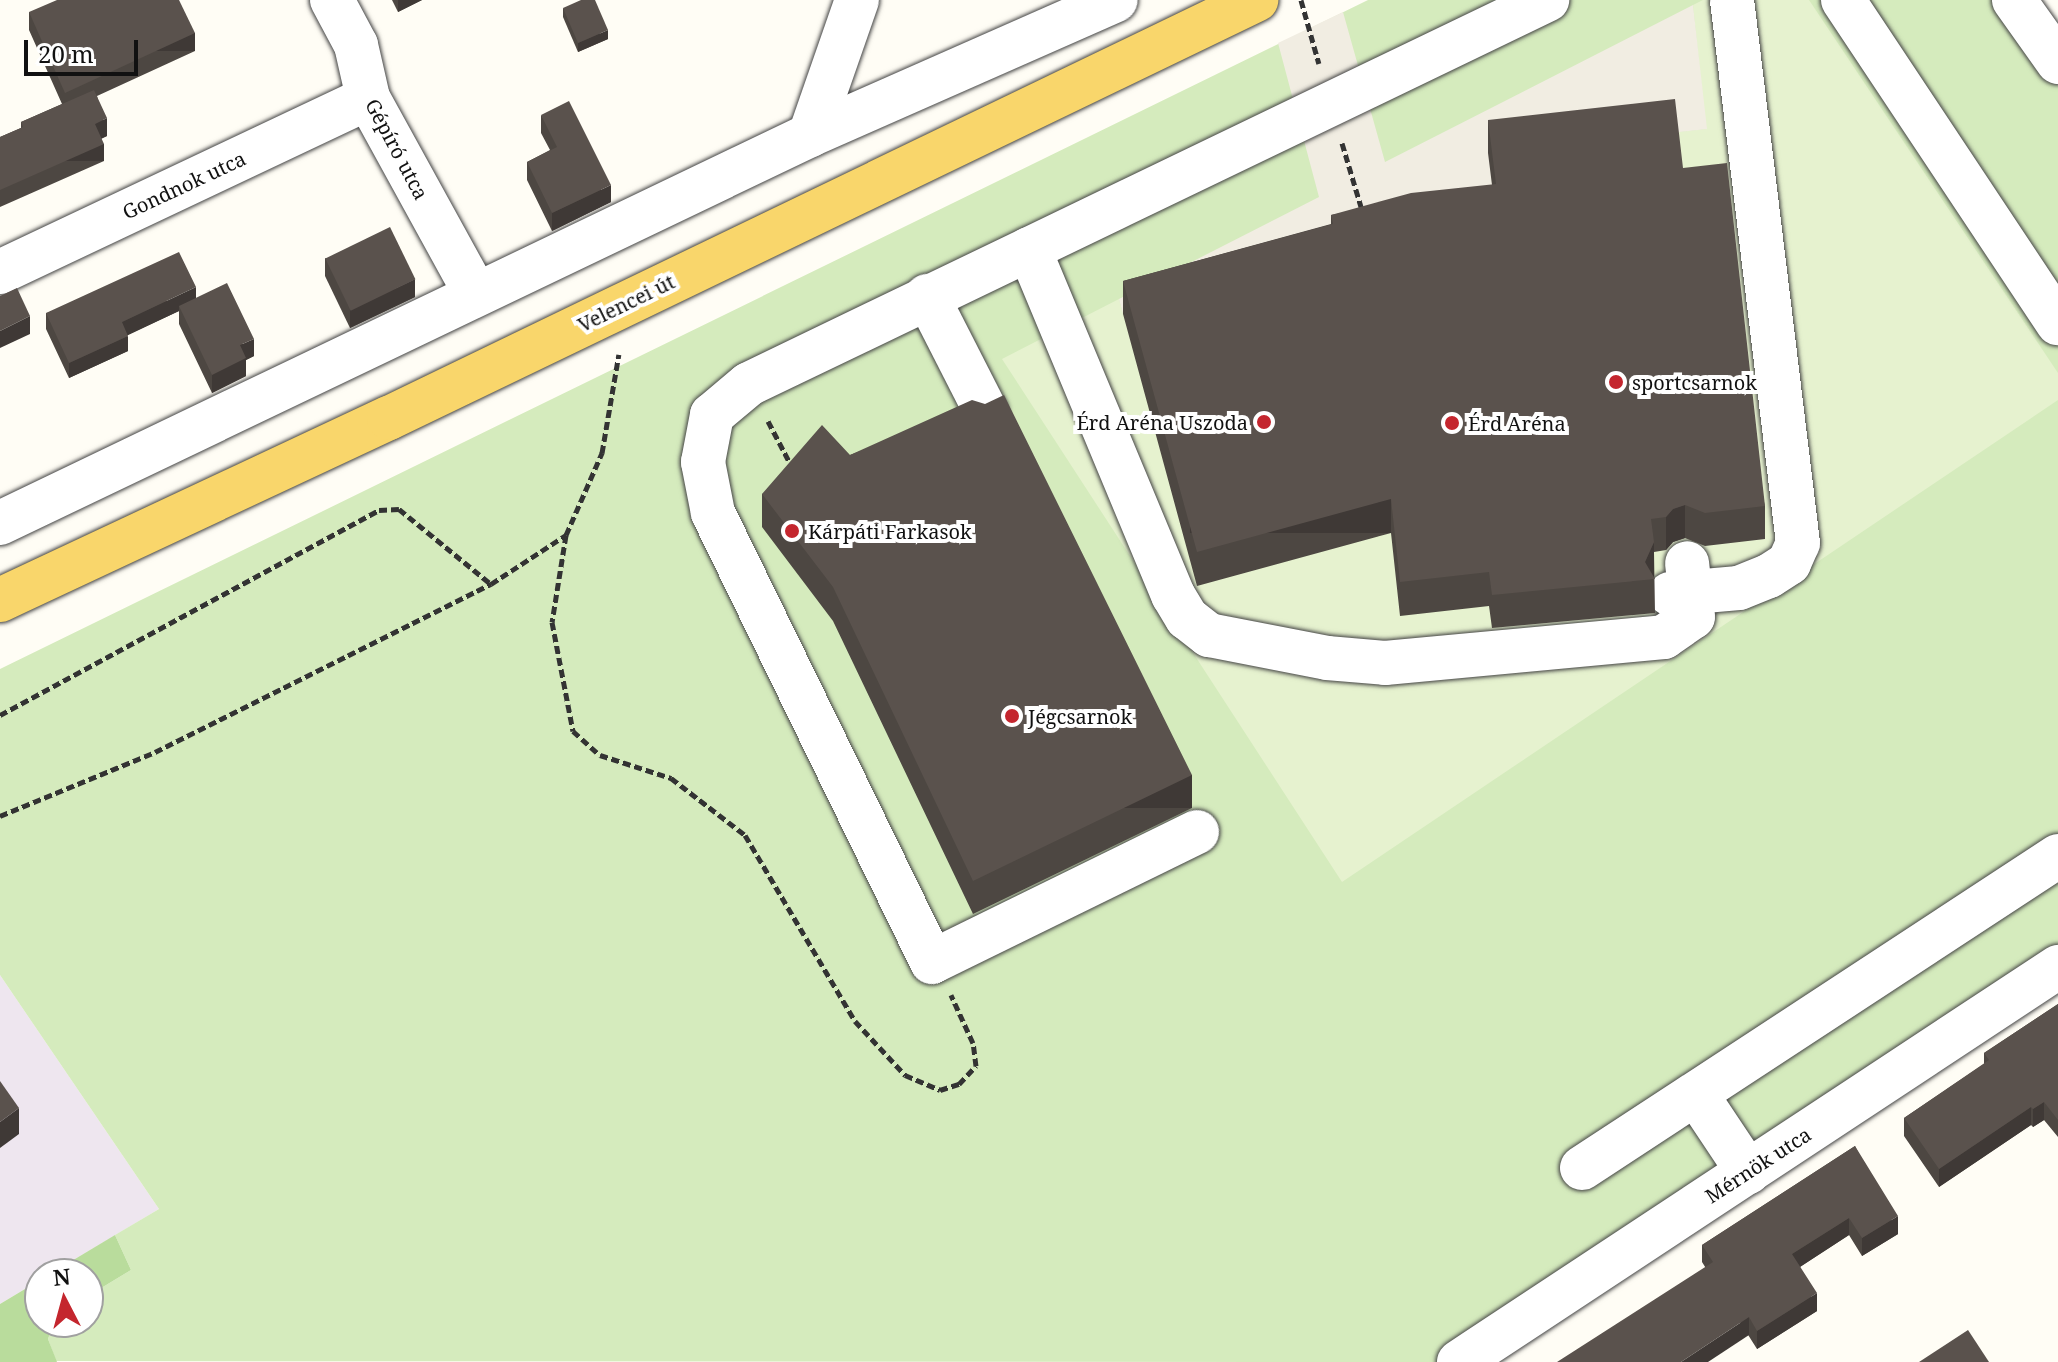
<!DOCTYPE html>
<meta charset="utf-8">
<style>
body{margin:0}
#map{position:relative;width:2058px;height:1362px;overflow:hidden;background:#fffdf5;font-family:"Noto Serif",serif}
div>[style]{position:absolute}
[style*='--x']{left:calc(var(--x)*1px);top:calc(var(--y)*1px);width:calc(var(--w)*1px);rotate:calc(var(--a)*1deg)}
.industrial>*{inset:0;background:#eee6ef}
.green>*{inset:0;background:#d5ebbd}
.forest>*{inset:0;background:#b9dc9c}
.pitch>*{inset:0;background:#e6f2cf}
.plaza>*{inset:0;background:#f1ede2}
.path>*{height:5px;margin-top:-2.5px;transform-origin:0;background:repeating-linear-gradient(90deg,#333 0 8px,transparent 0 12px)}
.roads{filter:drop-shadow(0 0 2px #444) drop-shadow(0 0 2px #444)}
.minor>*{height:44px;margin:-22px;padding:0 22px;transform-origin:22px;border-radius:22px;background:#fff}
.major>*{height:44px;margin:-22px;padding:0 22px;transform-origin:22px;border-radius:22px;background:#f9d66b}
.wall>*{inset:0;background:#4d4742}
.shaded-wall>*{inset:0;background:#3f3936;transform-origin:0 0}
.building>*{inset:0;background:#5a524d;transform-origin:0 0}
.dots>*{width:22px;height:22px;translate:-50% -50%;box-sizing:border-box;border:4px solid #fff;border-radius:50%}
span{translate:-50% -50%;white-space:nowrap;text-align:center;line-height:1.15;-webkit-text-stroke:8px #fff;paint-order:stroke}
.street-label{font-size:20px;color:#111}
.poi-label{font-size:20px;color:#111}
.left{translate:0 -50%;text-align:left}
.right{translate:-100% -50%;text-align:right}
.north{position:absolute;left:24px;top:1258px;width:80px;height:80px;box-sizing:border-box;background:#fff;border:2px solid #a0a0a0;border-radius:50%;rotate:354deg;font-size:22px;font-weight:700;line-height:32px;text-align:center;color:#111}
.north::after{content:'';display:block;margin:auto;width:28px;height:36px;background:#c4262e;clip-path:polygon(50% 0,100% 100%,50% 72%,0 100%)}
.scale{position:absolute;left:24px;top:40px;width:114px;height:36px;box-sizing:border-box;border:4px solid #111;border-top:0;padding-left:10px;font-size:24px;line-height:28px;white-space:nowrap;color:#111;-webkit-text-stroke:6px #fff;paint-order:stroke}
</style>
<div id="map">
<div class="industrial">
<div style="clip-path:polygon(0 975px,159px 1209px,50px 1274px,40px 1274px,40px 1280px,0 1304px)"></div>
</div>
<div class="green">
<div style="clip-path:polygon(1368px 0,1997px 0,2058px 86px,2058px 950px,1439px 1362px,56px 1361px,48px 1339px,54px 1322px,88px 1322px,88px 1296px,131px 1270px,115px 1235px,159px 1209px,0 975px,0 669px)"></div>
</div>
<div class="forest">
<div style="clip-path:polygon(115px 1235px,131px 1270px,88px 1296px,88px 1274px,50px 1274px)"></div>
<div style="clip-path:polygon(40px 1280px,40px 1322px,54px 1322px,48px 1339px,57px 1362px,0 1362px,0 1304px)"></div>
</div>
<div class="pitch">
<div style="clip-path:polygon(1703px 0,1809px 0,2058px 373px,2058px 400px,1342px 882px,1002px 359px,1119px 299px,1123px 314px,1496px 221px,1488px 153px,1706px 129px,1693px 5px)"></div>
</div>
<div class="plaza">
<div style="clip-path:polygon(1693px 5px,1707px 129px,1489px 153px,1496px 222px,1123px 314px,1119px 299px,1319px 197px,1278px 43px,1343px 12px,1385px 162px)"></div>
</div>
<div class="path">
<div style="--x:1301;--y:0;--w:66;--a:74.3"></div>
<div style="--x:1342;--y:143;--w:70;--a:73.4"></div>
<div style="--x:768;--y:421;--w:50;--a:62.4"></div>
<div style="--x:566;--y:535;--w:88;--a:99.1"></div>
<div style="--x:552;--y:622;--w:111;--a:79.1"></div>
<div style="--x:573;--y:731;--w:36;--a:42"></div>
<div style="--x:600;--y:755;--w:75;--a:17.9"></div>
<div style="--x:671;--y:778;--w:93;--a:37.6"></div>
<div style="--x:745;--y:835;--w:216;--a:59.4"></div>
<div style="--x:855;--y:1021;--w:74;--a:47.2"></div>
<div style="--x:905;--y:1075;--w:38;--a:23"></div>
<div style="--x:940;--y:1090;--w:20;--a:-18"></div>
<div style="--x:959;--y:1084;--w:25;--a:-47"></div>
<div style="--x:976;--y:1066;--w:23;--a:-97"></div>
<div style="--x:973;--y:1043;--w:53;--a:-114.6"></div>
<div style="--x:0;--y:715;--w:431;--a:-28.4"></div>
<div style="--x:379;--y:510;--w:20;--a:-3"></div>
<div style="--x:399;--y:509;--w:119;--a:39.2"></div>
<div style="--x:0;--y:816;--w:168;--a:-22.4"></div>
<div style="--x:155;--y:752;--w:376;--a:-26.6"></div>
<div style="--x:491;--y:584;--w:90;--a:-33.2"></div>
<div style="--x:566;--y:535;--w:90;--a:-66.3"></div>
<div style="--x:602;--y:453;--w:100;--a:-80.3"></div>
</div>
<div class="roads">
<div class="minor">
<div style="--x:332;--y:0;--w:51;--a:61.9"></div>
<div style="--x:356;--y:45;--w:54;--a:77.2"></div>
<div style="--x:368;--y:98;--w:222;--a:61.2"></div>
<div style="--x:1843;--y:0;--w:388;--a:56.4"></div>
<div style="--x:2014;--y:0;--w:76;--a:54.6"></div>
<div style="--x:810;--y:135;--w:143;--a:-70.8"></div>
<div style="--x:1029;--y:249;--w:375;--a:67.4"></div>
<div style="--x:1173;--y:595;--w:27;--a:59"></div>
<div style="--x:1187;--y:618;--w:28;--a:38"></div>
<div style="--x:1209;--y:635;--w:120;--a:11"></div>
<div style="--x:1327;--y:658;--w:58;--a:4.9"></div>
<div style="--x:1385;--y:663;--w:280;--a:-5.3"></div>
<div style="--x:1664;--y:637;--w:35;--a:-35"></div>
<div style="--x:1693;--y:617;--w:54;--a:-96.3"></div>
<div style="--x:0;--y:272;--w:407;--a:-25.3"></div>
<div style="--x:927;--y:296;--w:130;--a:63"></div>
<div style="--x:0;--y:523;--w:898;--a:-25.59"></div>
<div style="--x:810;--y:135;--w:334;--a:-23.8"></div>
<div style="--x:1670;--y:594;--w:69;--a:-5"></div>
<div style="--x:1739;--y:588;--w:32;--a:-22"></div>
<div style="--x:1769;--y:576;--w:24;--a:-33"></div>
<div style="--x:1789;--y:563;--w:22;--a:-66"></div>
<div style="--x:1798;--y:543;--w:547;--a:-96.93"></div>
<div style="--x:1197;--y:832;--w:295;--a:153.9"></div>
<div style="--x:932;--y:962;--w:500;--a:-116"></div>
<div style="--x:713;--y:513;--w:52;--a:-101.1"></div>
<div style="--x:703;--y:462;--w:48;--a:-79.2"></div>
<div style="--x:712;--y:415;--w:48;--a:-40"></div>
<div style="--x:749;--y:384;--w:886;--a:-25.7"></div>
<div style="--x:1696;--y:1094;--w:94;--a:56.3"></div>
<div style="--x:1582;--y:1168;--w:569;--a:-33.24"></div>
<div style="--x:1459;--y:1362;--w:718;--a:-33.4"></div>
</div>
<div class="major">
<div style="--x:0;--y:600;--w:429;--a:-25.1"></div>
<div style="--x:389;--y:418;--w:963;--a:-25.74"></div>
</div>
</div>
<div class="wall">
<div style="clip-path:polygon(392px 0,422px 0,398px 12px)"></div>
<div style="clip-path:polygon(563px 8px,608px 39px,578px 52px,563px 17px)"></div>
<div style="clip-path:polygon(29px 12px,195px 51px,97px 96px,107px 136px,101px 139px,104px 161px,0 207px,0 137px,21px 128px,21px 122px,62px 104px,29px 30px)"></div>
<div style="clip-path:polygon(541px 115px,611px 202px,552px 231px,527px 180px,527px 162px,550px 150px,541px 133px)"></div>
<div style="clip-path:polygon(1488px 120px,1683px 168px,1765px 506px,1765px 539px,1705px 546px,1685px 538px,1673px 542px,1666px 550px,1654px 552px,1655px 613px,1492px 628px,1489px 606px,1400px 616px,1391px 533px,1197px 586px,1123px 314px,1123px 281px,1331px 224px,1331px 215px,1492px 185px,1488px 153px)"></div>
<div style="clip-path:polygon(325px 258px,415px 297px,350px 328px,325px 276px)"></div>
<div style="clip-path:polygon(196px 298px,254px 356px,246px 360px,246px 376px,212px 393px,179px 324px,179px 311px,127px 335px,128px 351px,69px 378px,46px 329px,46px 313px)"></div>
<div style="clip-path:polygon(985px 404px,1192px 808px,973px 914px,833px 621px,762px 527px,762px 494px,850px 455px)"></div>
<div style="clip-path:polygon(2058px 1004px,2058px 1137px,2044px 1120px,2033px 1127px,2031px 1125px,1939px 1187px,1904px 1136px,1904px 1118px,1984px 1064px,1984px 1053px)"></div>
<div style="clip-path:polygon(1855px 1146px,1898px 1234px,1862px 1256px,1849px 1235px,1800px 1267px,1817px 1311px,1757px 1349px,1702px 1262px,1702px 1245px)"></div>
</div>
<div class="shaded-wall">
<div style="clip-path:polygon(398px 0,422px 0,398px 12px)"></div>
<div style="clip-path:polygon(608px 30px,608px 39px,578px 52px,578px 43px)"></div>
<div style="left:195px;top:33px;width:18px;height:143px;rotate:90deg"></div>
<div style="clip-path:polygon(107px 118px,107px 136px,95px 141px,95px 124px)"></div>
<div style="left:104px;top:144px;width:17px;height:114px;rotate:90deg"></div>
<div style="clip-path:polygon(611px 185px,611px 202px,552px 231px,552px 213px)"></div>
<div style="clip-path:polygon(415px 279px,415px 297px,350px 328px,350px 310px)"></div>
<div style="clip-path:polygon(196px 287px,196px 303px,179px 306px,179px 311px,122px 338px,122px 322px)"></div>
<div style="clip-path:polygon(30px 316px,30px 334px,0 348px,0 331px)"></div>
<div style="clip-path:polygon(128px 336px,128px 351px,69px 378px,69px 363px)"></div>
<div style="clip-path:polygon(254px 339px,254px 356px,246px 360px,246px 376px,212px 393px,212px 375px,240px 345px)"></div>
<div style="left:1391px;top:499px;width:34px;height:201px;rotate:90deg"></div>
<div style="clip-path:polygon(1685px 505px,1685px 538px,1673px 542px,1666px 550px,1666px 517px,1673px 509px)"></div>
<div style="clip-path:polygon(1654px 542px,1654px 576px,1652px 580px,1645px 562px)"></div>
<div style="left:1192px;top:775px;width:33px;height:243px;rotate:90deg"></div>
<div style="clip-path:polygon(2044px 1102px,2044px 1120px,2033px 1127px,2033px 1109px)"></div>
<div style="clip-path:polygon(2031px 1107px,2031px 1125px,1939px 1187px,1939px 1169px)"></div>
<div style="clip-path:polygon(19px 1108px,19px 1134px,0 1148px,0 1122px)"></div>
<div style="clip-path:polygon(1898px 1216px,1898px 1234px,1862px 1256px,1862px 1238px)"></div>
<div style="clip-path:polygon(1849px 1218px,1849px 1235px,1792px 1272px,1792px 1254px)"></div>
<div style="clip-path:polygon(1817px 1293px,1817px 1311px,1757px 1349px,1757px 1331px)"></div>
<div style="clip-path:polygon(1749px 1317px,1749px 1335px,1708px 1362px,1681px 1362px)"></div>
</div>
<div class="building">
<div style="clip-path:polygon(57px 0,179px 0,195px 33px,65px 93px,29px 12px)"></div>
<div style="clip-path:polygon(581px 0,595px 0,608px 30px,578px 43px,563px 8px)"></div>
<div style="clip-path:polygon(94px 90px,107px 118px,95px 124px,104px 144px,0 190px,0 137px,23px 127px,21px 122px)"></div>
<div style="clip-path:polygon(1675px 99px,1683px 168px,1727px 163px,1765px 506px,1705px 513px,1685px 505px,1673px 509px,1666px 517px,1651px 519px,1654px 542px,1645px 562px,1655px 579px,1492px 595px,1489px 572px,1400px 582px,1391px 499px,1197px 552px,1123px 281px,1333px 224px,1331px 215px,1411px 193px,1496px 184px,1488px 120px)"></div>
<div style="clip-path:polygon(569px 101px,611px 185px,552px 213px,527px 162px,557px 147px,541px 115px)"></div>
<div style="left:390px;top:227px;width:58px;height:72px;rotate:64deg"></div>
<div style="clip-path:polygon(179px 252px,196px 287px,122px 322px,128px 336px,69px 363px,46px 313px)"></div>
<div style="clip-path:polygon(227px 283px,254px 339px,240px 345px,246px 358px,212px 375px,179px 306px)"></div>
<div style="clip-path:polygon(17px 288px,30px 316px,0 331px,0 296px)"></div>
<div style="clip-path:polygon(1004px 395px,1192px 775px,973px 881px,833px 587px,762px 494px,822px 425px,850px 455px,972px 400px,985px 404px)"></div>
<div style="clip-path:polygon(2058px 1004px,2058px 1120px,2044px 1102px,2033px 1109px,2031px 1107px,1939px 1169px,1904px 1118px,1989px 1060px,1984px 1053px)"></div>
<div style="clip-path:polygon(0 1081px,19px 1108px,0 1122px)"></div>
<div style="clip-path:polygon(1855px 1146px,1898px 1216px,1862px 1238px,1849px 1218px,1792px 1254px,1817px 1293px,1757px 1331px,1749px 1317px,1681px 1362px,1557px 1362px,1713px 1262px,1702px 1245px)"></div>
<div style="clip-path:polygon(1968px 1330px,1989px 1362px,1919px 1362px)"></div>
</div>
<div class="dots">
<div style="left:1616px;top:382px;background:#c4262e"></div>
<div style="left:1264px;top:422px;background:#c4262e"></div>
<div style="left:1452px;top:423px;background:#c4262e"></div>
<div style="left:792px;top:531px;background:#c4262e"></div>
<div style="left:1012px;top:716px;background:#c4262e"></div>
</div>
<div class="street-label">
<span style="left:397px;top:149px;rotate:62deg">Gépíró utca</span>
<span style="left:184px;top:185px;rotate:-25deg">Gondnok utca</span>
<span style="left:626px;top:303px;rotate:-26deg">Velencei út</span>
<span style="left:1758px;top:1165px;rotate:-33deg">Mérnök utca</span>
</div>
<div class="poi-label">
<span class="left" style="left:1632px;top:382px">sportcsarnok</span>
<span class="right" style="left:1248px;top:422px">Érd Aréna Uszoda</span>
<span class="left" style="left:1468px;top:423px">Érd Aréna</span>
<span class="left" style="left:808px;top:531px">Kárpáti Farkasok</span>
<span class="left" style="left:1028px;top:716px">Jégcsarnok</span>
</div>
<div class="north">N</div>
<div class="scale">20 m</div>
</div>
